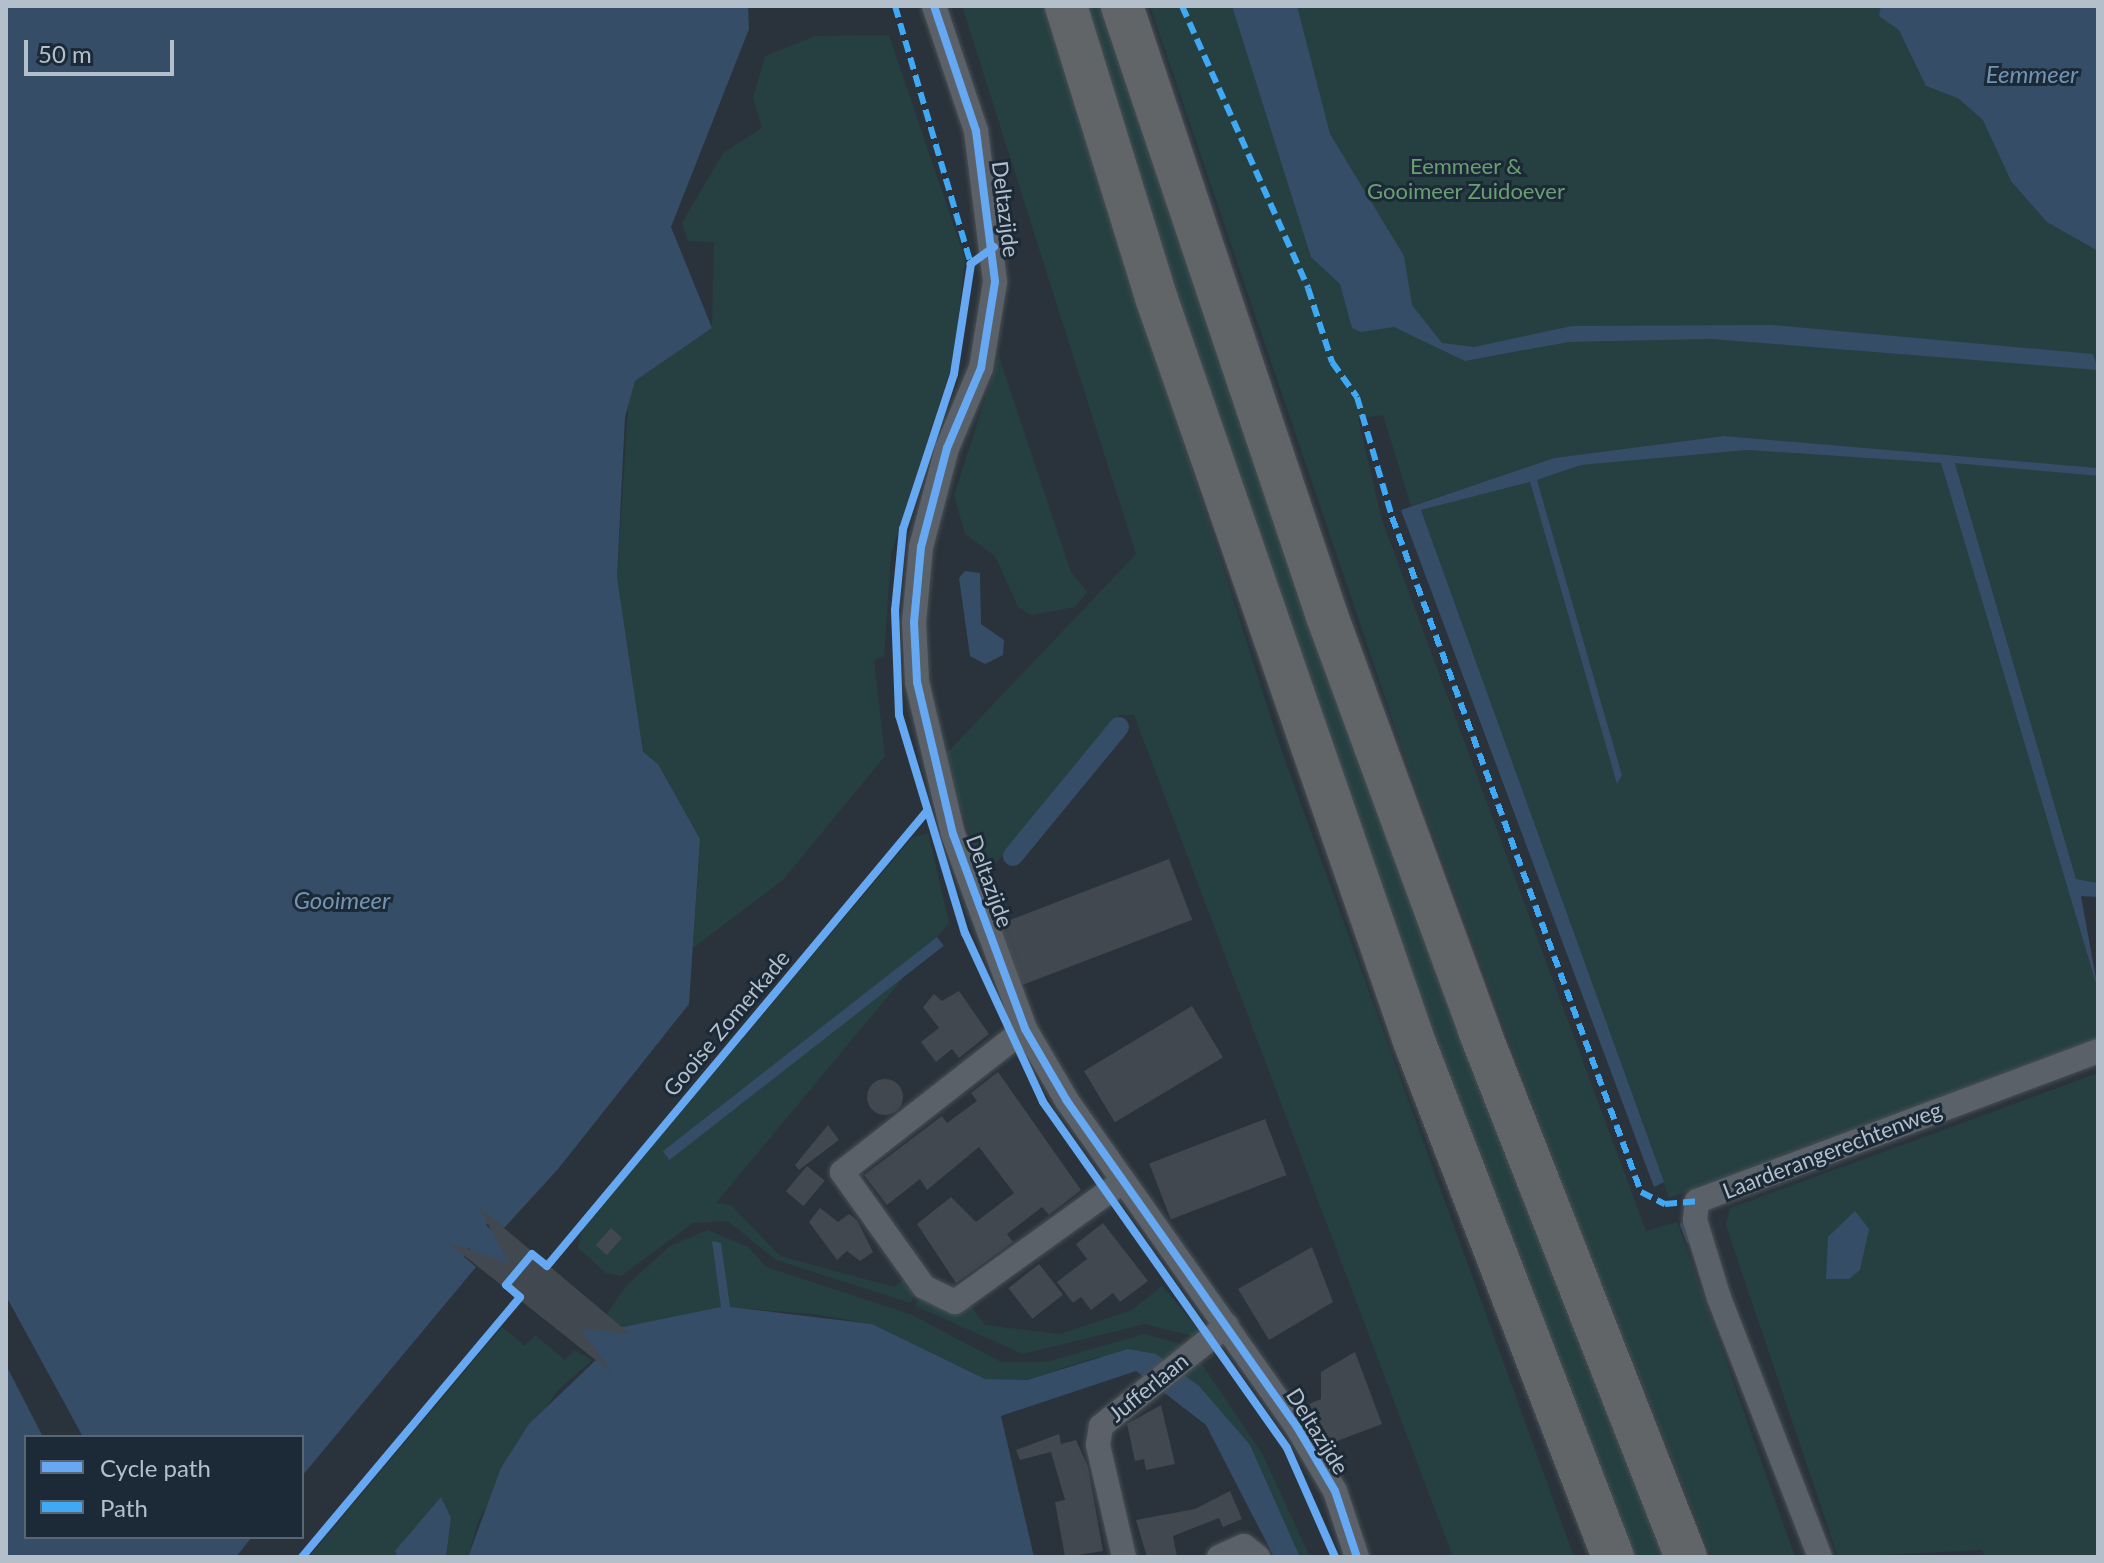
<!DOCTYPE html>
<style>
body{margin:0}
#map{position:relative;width:2104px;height:1563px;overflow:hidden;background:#2a333b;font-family:Lato,sans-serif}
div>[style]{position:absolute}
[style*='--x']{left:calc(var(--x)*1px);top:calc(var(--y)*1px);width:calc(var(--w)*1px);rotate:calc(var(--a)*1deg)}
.green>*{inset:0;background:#264042}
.water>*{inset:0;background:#354d66;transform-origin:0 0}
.pier>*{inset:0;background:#2a333b}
.stream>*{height:6px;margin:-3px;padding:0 3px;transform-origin:3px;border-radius:3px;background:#354d66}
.canal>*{height:20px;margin:-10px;padding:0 10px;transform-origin:10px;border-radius:10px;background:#354d66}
.building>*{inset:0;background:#41484f;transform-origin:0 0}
.round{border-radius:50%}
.roads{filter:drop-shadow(0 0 2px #494f55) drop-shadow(0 0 2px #494f55)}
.minor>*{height:24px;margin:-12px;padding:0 12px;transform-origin:12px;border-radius:12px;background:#5b6168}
.motorway>*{height:42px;margin:-21px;padding:0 21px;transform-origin:21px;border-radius:21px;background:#616568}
.quiet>*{height:6px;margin-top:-3px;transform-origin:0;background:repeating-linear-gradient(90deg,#3fa9f5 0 12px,transparent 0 18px)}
.cycleway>*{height:8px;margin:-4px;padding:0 4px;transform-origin:4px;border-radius:4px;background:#66a8f1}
span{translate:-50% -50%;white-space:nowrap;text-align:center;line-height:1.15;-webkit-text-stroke:6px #1c2a37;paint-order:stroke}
.park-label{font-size:22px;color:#6a9f71}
.street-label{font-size:22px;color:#b4bfcc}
.water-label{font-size:24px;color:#7293b1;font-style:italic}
.frame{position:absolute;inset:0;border:8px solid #b4bfcc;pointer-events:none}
.legend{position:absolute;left:24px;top:1435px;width:280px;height:104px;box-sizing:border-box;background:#1c2a37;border:2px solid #596673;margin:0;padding:10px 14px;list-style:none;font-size:24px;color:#b4bfcc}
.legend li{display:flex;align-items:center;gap:16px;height:40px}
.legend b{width:40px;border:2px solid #596673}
.scale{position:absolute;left:24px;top:40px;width:150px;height:36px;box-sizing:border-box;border:4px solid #b4bfcc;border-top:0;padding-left:10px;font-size:24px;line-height:28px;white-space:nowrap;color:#b4bfcc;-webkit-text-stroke:6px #1c2a37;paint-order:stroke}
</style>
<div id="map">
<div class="green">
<div style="clip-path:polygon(962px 6px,1044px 6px,1280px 746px,1574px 1557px,1453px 1557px,1134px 715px,1119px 715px,991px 869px,981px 870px,945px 755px,1136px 554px)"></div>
<div style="clip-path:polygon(1086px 6px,1102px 6px,1666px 1557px,1631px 1557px,1436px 1045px,1184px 326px)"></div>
<div style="clip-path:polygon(1150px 6px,2098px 6px,2098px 364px,1909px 343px,1600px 329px,1466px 361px,1569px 342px,1711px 339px,2088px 367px,2098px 370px,2098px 468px,1724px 436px,1554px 458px,1411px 506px,1383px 415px,1358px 419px,1382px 520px,1646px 1231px,1677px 1222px,1795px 1557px,1712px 1557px,1575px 1218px,1412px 777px)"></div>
<div style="clip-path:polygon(889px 35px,965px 259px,954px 358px,891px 554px,884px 656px,874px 660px,885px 756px,783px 880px,693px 948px,700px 839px,658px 764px,643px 753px,617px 577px,629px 395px,635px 381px,712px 328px,714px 242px,688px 241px,682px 223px,723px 153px,762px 128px,753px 98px,765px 56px,815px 36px)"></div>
<div style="clip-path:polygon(999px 356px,1071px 572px,1087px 592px,1075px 607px,1031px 615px,1018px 607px,995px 556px,965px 534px,954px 495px)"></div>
<div style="clip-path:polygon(1748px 450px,1941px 463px,2098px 990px,2098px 1044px,1669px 1198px,1421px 510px,1530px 482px,1617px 783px,1622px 775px,1537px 480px,1581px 465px)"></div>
<div style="clip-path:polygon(1955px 462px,2098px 476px,2098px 883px,2076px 879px)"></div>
<div style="clip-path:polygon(928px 833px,949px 923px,716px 1203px,731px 1205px,780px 1256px,894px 1287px,908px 1276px,917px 1288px,911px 1303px,776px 1260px,728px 1221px,693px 1223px,621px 1276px,606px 1273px,578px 1248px,583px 1228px,912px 838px)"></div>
<div style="clip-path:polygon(2098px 1073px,2098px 1557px,1986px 1557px,1981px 1550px,1838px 1557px,1726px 1225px,1730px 1208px)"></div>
<div style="clip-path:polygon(708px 1230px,748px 1247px,766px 1267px,910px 1314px,1001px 1362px,1046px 1362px,1144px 1334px,1185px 1345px,1165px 1360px,1097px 1357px,1027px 1380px,985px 1379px,872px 1324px,813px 1314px,725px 1307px,619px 1333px,607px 1314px,626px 1286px,670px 1246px)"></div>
<div style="clip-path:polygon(1162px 1286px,1200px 1331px,1192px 1336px,1145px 1324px,1023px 1354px,915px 1306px,922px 1293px,970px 1305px,985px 1325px,1060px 1334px,1132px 1310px)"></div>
<div style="clip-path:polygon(502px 1327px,525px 1346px,535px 1335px,565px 1360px,574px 1350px,592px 1360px,556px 1392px,478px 1521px,468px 1557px,446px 1557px,451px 1518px,396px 1550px,398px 1557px,309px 1557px)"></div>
<div style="clip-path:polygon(1199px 1360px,1263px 1455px,1310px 1557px,1300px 1557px,1250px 1445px,1181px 1373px)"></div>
</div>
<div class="water">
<div style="clip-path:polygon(6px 6px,748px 6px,749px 29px,671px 227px,712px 328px,635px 381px,625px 417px,617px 577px,643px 752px,658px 764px,700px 839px,689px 1004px,558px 1169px,504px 1228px,494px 1220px,486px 1225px,604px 1331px,721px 1307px,712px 1241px,721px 1243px,730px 1307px,872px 1324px,985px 1379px,1027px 1380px,1128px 1349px,1156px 1354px,1199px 1386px,1250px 1445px,1300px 1557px,1274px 1557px,1206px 1425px,1136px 1371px,1001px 1416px,1034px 1557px,468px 1557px,501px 1468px,529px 1424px,600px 1356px,468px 1248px,464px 1257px,476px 1267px,302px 1476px,302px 1437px,26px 1437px,26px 1537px,252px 1537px,236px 1557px,6px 1557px)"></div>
<div style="clip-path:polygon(1232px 6px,1297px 6px,1330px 134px,1404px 256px,1412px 305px,1442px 343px,1474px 347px,1572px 326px,1772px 325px,2093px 354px,2098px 370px,1711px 339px,1569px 342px,1465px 361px,1394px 327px,1361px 332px,1352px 328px,1340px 284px,1311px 257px)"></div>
<div style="clip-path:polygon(1881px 6px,2098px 6px,2098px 251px,2047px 222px,2011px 181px,1983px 120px,1958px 98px,1926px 86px,1899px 30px,1879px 16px)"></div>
<div style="clip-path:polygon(1724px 436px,2098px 468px,2098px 476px,1955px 463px,2076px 879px,2098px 883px,2098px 897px,2081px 896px,2098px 990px,1941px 463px,1748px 450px,1581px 465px,1537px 480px,1622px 775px,1617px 784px,1530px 482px,1421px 510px,1664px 1182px,1654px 1187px,1401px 510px,1554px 458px)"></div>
<div style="clip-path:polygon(965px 571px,980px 573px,981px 624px,1004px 640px,1003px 655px,985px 664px,970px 656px,959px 578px)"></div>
<div style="left:937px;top:937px;width:11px;height:348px;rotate:52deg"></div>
<div style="clip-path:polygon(1855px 1211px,1869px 1229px,1860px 1270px,1849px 1279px,1826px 1279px,1828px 1237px)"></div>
<div style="clip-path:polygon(441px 1497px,451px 1518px,446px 1557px,398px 1557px,395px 1551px)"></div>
</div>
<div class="pier">
<div style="clip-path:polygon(6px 1296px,83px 1437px,43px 1437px,6px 1365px)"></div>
</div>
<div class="stream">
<div style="--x:1683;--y:1225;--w:16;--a:68"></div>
</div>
<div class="canal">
<div style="--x:1013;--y:856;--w:167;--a:-50.6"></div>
</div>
<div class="building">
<div style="left:1169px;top:859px;width:65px;height:182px;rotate:69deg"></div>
<div style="clip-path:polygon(959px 991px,989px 1034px,959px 1058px,952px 1049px,936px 1062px,921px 1042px,939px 1028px,923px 1007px,934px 994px,942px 1001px)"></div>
<div style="left:1192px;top:1006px;width:60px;height:126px;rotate:59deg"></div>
<div style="clip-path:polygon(998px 1072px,1081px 1190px,1049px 1215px,1042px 1207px,1007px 1234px,1013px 1242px,956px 1283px,917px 1224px,951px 1197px,976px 1222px,1014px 1193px,979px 1147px,927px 1190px,920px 1179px,887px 1205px,864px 1175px,942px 1116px,947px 1123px,977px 1101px,971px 1093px)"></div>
<div class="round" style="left:867px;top:1079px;width:36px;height:36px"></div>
<div style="left:1265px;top:1119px;width:60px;height:124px;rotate:69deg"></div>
<div style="clip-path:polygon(828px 1125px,839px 1140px,799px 1170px,795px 1165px)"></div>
<div style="left:807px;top:1166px;width:23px;height:33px;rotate:40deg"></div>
<div style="clip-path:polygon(478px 1206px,630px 1334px,581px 1329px,612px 1373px,447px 1242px,510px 1264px)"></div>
<div style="clip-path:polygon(820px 1208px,838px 1222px,849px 1214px,857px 1220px,873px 1252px,860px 1261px,847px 1251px,837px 1260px,809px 1222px)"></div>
<div style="clip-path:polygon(1103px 1223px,1148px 1281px,1120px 1302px,1113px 1293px,1091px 1310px,1081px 1297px,1073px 1303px,1057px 1282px,1087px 1259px,1076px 1244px)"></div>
<div style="left:611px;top:1228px;width:15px;height:23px;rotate:42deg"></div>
<div style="clip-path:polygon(1312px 1247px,1333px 1302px,1269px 1340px,1238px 1289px)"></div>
<div style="left:1039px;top:1264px;width:39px;height:39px;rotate:52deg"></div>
<div style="clip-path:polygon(1355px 1352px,1382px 1424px,1332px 1443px,1309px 1404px,1321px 1399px,1321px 1372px)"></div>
<div style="clip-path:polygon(1161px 1405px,1175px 1464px,1146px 1470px,1144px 1459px,1135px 1461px,1127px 1424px)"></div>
<div style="clip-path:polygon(1059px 1434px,1061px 1444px,1076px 1440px,1088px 1467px,1103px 1551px,1065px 1557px,1055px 1502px,1065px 1500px,1051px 1452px,1020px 1460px,1016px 1450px)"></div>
<div style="clip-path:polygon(1230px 1491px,1242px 1519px,1223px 1527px,1219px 1518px,1173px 1536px,1177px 1557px,1147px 1557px,1136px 1520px,1195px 1509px)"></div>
</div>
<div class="roads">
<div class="minor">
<div style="--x:934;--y:6;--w:132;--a:71.4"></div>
<div style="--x:976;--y:131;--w:152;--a:82.8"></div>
<div style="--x:995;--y:282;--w:87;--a:99.2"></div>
<div style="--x:981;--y:368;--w:87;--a:113"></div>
<div style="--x:947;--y:448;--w:102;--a:104.7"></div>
<div style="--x:921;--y:547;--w:75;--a:95.3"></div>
<div style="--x:914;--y:622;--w:60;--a:87.1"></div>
<div style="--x:917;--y:682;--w:156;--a:76.7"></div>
<div style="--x:953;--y:834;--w:208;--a:69.7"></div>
<div style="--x:1025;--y:1029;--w:83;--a:59.7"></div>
<div style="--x:1067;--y:1101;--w:399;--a:54.8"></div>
<div style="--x:1297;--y:1427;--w:74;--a:59.3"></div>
<div style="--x:1335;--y:1491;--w:70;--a:71.6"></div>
<div style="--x:1025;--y:1029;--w:232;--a:142"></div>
<div style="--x:842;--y:1172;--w:141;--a:54.5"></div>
<div style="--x:924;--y:1287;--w:34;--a:26"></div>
<div style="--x:955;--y:1302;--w:206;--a:-35.7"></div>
<div style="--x:1124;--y:1557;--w:115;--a:-103.1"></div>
<div style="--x:1098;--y:1445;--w:19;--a:-81"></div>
<div style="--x:1101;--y:1426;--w:161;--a:-38.7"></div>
<div style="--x:1219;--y:1557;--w:27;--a:-24"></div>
<div style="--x:1244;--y:1546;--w:18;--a:38"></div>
<div style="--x:1820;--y:1557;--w:278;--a:-111.3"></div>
<div style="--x:1719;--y:1298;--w:82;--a:-107.1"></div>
<div style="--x:1695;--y:1220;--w:19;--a:-84"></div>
<div style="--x:1697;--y:1201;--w:428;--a:-20.5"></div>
</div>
<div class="motorway">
<div style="--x:1066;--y:6;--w:305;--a:72.8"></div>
<div style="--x:1156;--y:297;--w:787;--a:70.87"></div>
<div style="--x:1414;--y:1041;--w:553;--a:68.91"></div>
<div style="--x:1122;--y:6;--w:644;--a:71.42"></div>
<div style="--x:1327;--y:616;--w:441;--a:69.8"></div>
<div style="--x:1479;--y:1030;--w:566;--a:68.56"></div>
</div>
</div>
<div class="quiet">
<div style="--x:895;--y:6;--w:269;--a:73.6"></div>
<div style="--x:1182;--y:6;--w:309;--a:65.9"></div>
<div style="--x:1308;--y:288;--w:78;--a:72"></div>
<div style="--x:1332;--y:362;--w:43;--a:54.5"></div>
<div style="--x:1357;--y:397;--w:125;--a:73.7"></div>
<div style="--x:1392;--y:517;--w:719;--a:69.75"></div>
<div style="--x:1641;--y:1192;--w:27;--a:27"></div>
<div style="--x:1665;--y:1204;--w:32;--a:-5"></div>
</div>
<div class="cycleway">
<div style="--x:934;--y:6;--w:132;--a:71.4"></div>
<div style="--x:976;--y:131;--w:152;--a:82.8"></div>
<div style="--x:995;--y:282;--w:87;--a:99.2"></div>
<div style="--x:981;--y:368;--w:87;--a:113"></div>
<div style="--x:947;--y:448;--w:102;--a:104.7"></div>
<div style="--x:921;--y:547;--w:75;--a:95.3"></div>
<div style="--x:914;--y:622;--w:60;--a:87.1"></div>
<div style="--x:917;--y:682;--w:156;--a:76.7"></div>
<div style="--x:953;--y:834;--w:208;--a:69.7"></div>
<div style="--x:1025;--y:1029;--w:83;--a:59.7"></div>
<div style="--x:1067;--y:1101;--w:399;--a:54.8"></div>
<div style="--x:1297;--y:1427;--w:74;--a:59.3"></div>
<div style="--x:1335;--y:1491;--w:70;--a:71.6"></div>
<div style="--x:994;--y:247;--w:29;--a:144"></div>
<div style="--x:971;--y:264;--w:111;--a:98.8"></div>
<div style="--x:954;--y:374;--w:163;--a:108.2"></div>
<div style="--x:903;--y:529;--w:81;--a:95.6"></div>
<div style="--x:895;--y:610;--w:105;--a:87.8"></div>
<div style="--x:899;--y:715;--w:228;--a:73.2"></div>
<div style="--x:965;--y:933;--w:186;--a:65.2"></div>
<div style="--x:1043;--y:1102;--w:423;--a:54.8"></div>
<div style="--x:1287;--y:1448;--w:119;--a:66.2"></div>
<div style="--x:302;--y:1557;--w:339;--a:-50"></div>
<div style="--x:520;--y:1297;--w:18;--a:-139"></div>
<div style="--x:506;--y:1285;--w:40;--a:-50"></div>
<div style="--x:532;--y:1254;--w:19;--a:39"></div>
<div style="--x:547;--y:1266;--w:593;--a:-50.13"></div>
</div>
<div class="park-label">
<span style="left:1466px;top:178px">Eemmeer &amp;<br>Gooimeer Zuidoever</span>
</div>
<div class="street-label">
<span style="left:1006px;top:209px;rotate:83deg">Deltazijde</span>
<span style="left:990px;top:881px;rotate:70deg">Deltazijde</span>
<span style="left:726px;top:1023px;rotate:-50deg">Gooise Zomerkade</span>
<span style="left:1832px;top:1150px;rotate:-21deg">Laarderangerechtenweg</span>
<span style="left:1148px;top:1387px;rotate:-39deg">Jufferlaan</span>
<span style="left:1318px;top:1431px;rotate:58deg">Deltazijde</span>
</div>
<div class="water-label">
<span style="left:2032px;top:74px">Eemmeer</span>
<span style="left:342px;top:900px">Gooimeer</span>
</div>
<div class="frame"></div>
<ul class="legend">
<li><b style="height:10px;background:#66a8f1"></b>Cycle path</li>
<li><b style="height:10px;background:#3fa9f5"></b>Path</li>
</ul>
<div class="scale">50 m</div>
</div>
